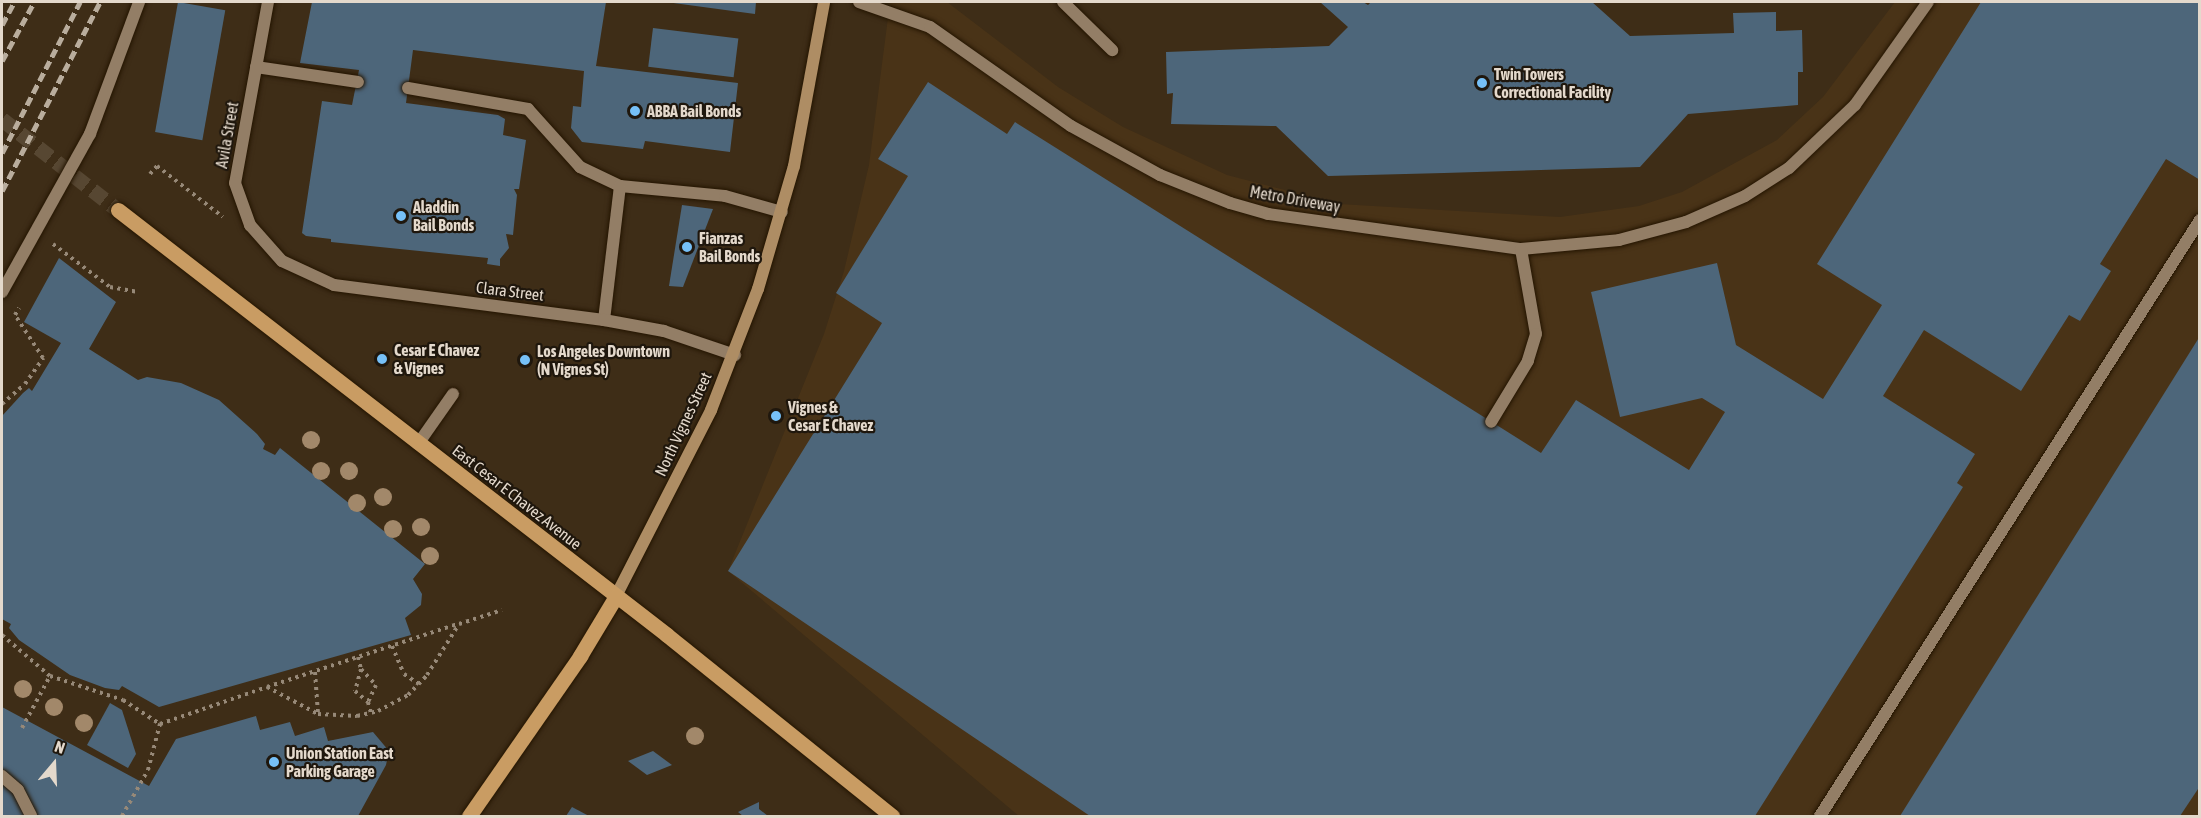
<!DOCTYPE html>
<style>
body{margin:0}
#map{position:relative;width:2201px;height:818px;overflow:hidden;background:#3e2d17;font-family:"Asap Condensed",sans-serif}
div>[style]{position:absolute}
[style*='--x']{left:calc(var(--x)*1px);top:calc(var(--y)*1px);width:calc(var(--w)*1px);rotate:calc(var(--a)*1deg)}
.built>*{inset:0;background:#493317}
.building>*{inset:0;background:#4d667a;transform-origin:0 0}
.primary-tunnel>*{height:15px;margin-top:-7.5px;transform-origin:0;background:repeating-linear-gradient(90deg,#574732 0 15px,transparent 0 23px)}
.path>*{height:4px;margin-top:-2px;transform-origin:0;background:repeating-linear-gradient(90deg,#978978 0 3px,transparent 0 7.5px)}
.roads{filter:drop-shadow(0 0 2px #241501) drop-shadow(0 0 2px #241501)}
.lane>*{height:12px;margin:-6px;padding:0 6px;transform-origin:6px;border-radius:6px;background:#937e66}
.street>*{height:12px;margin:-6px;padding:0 6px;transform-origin:6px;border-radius:6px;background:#937e66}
.secondary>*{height:12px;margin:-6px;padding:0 6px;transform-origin:6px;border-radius:6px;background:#ae8d64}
.primary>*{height:15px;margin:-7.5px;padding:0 7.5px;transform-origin:7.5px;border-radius:7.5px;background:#c99c63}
.rail>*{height:4.5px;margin-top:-2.25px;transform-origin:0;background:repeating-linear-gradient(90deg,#b9ad9d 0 9px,transparent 0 13.5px)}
.trees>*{width:18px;height:18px;margin:-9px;border-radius:50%;background:#a2886a}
.dots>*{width:16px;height:16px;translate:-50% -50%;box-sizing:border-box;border:3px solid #1f170d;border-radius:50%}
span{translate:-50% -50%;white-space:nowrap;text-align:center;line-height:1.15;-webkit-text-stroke:4.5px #1f170d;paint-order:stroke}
.poi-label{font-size:16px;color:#e4d9cc;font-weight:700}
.left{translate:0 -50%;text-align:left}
.street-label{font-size:16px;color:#e4d9cc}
.frame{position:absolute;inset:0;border:3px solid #e4d9cc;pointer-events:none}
.north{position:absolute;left:24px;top:734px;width:60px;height:60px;-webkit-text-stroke:4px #1f170d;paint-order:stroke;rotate:19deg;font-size:16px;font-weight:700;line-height:24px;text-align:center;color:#e4d9cc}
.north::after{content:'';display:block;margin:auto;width:21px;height:27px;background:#e4d9cc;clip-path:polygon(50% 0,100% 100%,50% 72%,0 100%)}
</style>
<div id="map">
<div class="built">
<div style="clip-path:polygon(890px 2px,947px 2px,1058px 87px,1123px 127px,1227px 175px,1339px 204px,1560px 217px,1639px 206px,1682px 192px,1777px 140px,1823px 97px,1895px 2px,2199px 2px,2199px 816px,1019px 816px,728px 571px,824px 334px,844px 271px,869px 165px)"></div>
</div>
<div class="building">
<div style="left:178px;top:2px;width:48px;height:132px;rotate:10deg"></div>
<div style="clip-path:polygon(312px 2px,606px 2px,596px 66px,738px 83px,730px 152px,645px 141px,643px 149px,582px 142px,571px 128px,573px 106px,581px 107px,584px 71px,413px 50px,406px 103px,498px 115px,505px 119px,503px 135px,526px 140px,519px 189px,514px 189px,517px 195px,513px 235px,506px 234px,509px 248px,500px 259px,500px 266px,487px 264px,488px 258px,331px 242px,331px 239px,306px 236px,302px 233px,322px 101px,352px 105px,359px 70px,300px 63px)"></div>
<div style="clip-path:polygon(666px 2px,756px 2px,755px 14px)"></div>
<div style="clip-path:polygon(1320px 2px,1363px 2px,1368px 5px,1371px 2px,1592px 2px,1630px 36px,1734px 33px,1733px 13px,1776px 12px,1776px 31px,1802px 30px,1803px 72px,1798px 72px,1798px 105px,1688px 114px,1640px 167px,1444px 173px,1328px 176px,1276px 126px,1171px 124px,1173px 93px,1167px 94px,1166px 52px,1329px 46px,1348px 27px)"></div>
<div style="clip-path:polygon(1981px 2px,2200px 2px,2200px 180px,2166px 159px,2100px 264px,2111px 271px,2080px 321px,2069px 315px,2021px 391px,1924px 330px,1883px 396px,1975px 454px,1957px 483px,1963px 487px,1755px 816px,1090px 816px,728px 571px,882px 323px,836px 293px,908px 176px,878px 159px,928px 82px,1007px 134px,1015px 122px,1541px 453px,1576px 400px,1689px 470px,1725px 412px,1702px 398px,1620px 417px,1591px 292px,1717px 263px,1736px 345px,1823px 399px,1882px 305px,1817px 264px)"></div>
<div style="left:653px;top:28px;width:86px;height:39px;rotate:7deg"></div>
<div style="clip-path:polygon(682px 205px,713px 209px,683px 287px,669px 286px)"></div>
<div style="clip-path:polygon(59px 258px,116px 302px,89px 349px,138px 380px,147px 377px,181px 383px,219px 400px,257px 434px,265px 444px,263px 449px,275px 455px,280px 448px,425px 564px,413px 579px,422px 594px,421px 605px,405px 618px,411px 635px,159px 707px,122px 686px,119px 690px,105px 688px,70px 675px,19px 640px,9px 628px,11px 624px,2px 619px,2px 416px,23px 393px,29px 388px,32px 391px,61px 343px,24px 322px)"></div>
<div style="clip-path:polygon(2200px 336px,2200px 786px,2180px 816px,1900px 816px)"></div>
<div style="clip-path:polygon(110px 703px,122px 710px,136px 754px,128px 768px,87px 745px)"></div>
<div style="clip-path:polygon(2px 707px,149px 786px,176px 739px,256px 716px,260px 730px,290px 722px,295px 736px,324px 727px,328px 741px,373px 732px,389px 751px,386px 765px,358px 816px,2px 816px)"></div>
<div style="clip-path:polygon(653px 751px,672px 765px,647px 775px,628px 761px)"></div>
<div style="clip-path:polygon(759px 802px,759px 809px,768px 816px,743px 816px,738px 812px)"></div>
<div style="clip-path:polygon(572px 807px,589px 816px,566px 816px)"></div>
</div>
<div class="primary-tunnel">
<div style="--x:2;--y:119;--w:147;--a:38.1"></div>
</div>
<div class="path">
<div style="--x:150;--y:174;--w:11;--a:-49"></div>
<div style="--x:157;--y:166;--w:83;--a:37.7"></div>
<div style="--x:53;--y:244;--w:71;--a:37"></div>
<div style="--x:110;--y:287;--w:27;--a:10"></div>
<div style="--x:2;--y:404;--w:30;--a:-41"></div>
<div style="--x:25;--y:384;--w:32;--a:-55"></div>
<div style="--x:43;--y:358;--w:51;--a:-123.1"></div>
<div style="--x:15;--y:315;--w:8;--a:-60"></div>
<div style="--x:2;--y:635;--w:63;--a:40.5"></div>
<div style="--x:50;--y:676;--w:77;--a:18.2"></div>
<div style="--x:123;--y:700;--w:44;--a:33"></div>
<div style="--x:160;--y:724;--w:113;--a:-19.1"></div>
<div style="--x:267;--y:687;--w:58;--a:27.9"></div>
<div style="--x:318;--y:714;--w:39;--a:3"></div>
<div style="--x:357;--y:716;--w:22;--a:-13"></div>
<div style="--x:378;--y:711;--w:34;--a:-28"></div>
<div style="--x:408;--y:695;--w:28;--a:-46"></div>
<div style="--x:427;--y:675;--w:60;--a:-57.9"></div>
<div style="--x:459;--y:624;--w:45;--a:-18"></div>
<div style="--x:392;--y:646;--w:30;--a:67"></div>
<div style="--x:404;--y:674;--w:18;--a:34"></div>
<div style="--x:358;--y:657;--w:12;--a:76"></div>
<div style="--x:361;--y:669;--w:23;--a:105"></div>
<div style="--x:355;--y:691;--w:17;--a:40"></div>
<div style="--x:368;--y:702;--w:11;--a:75"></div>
<div style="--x:361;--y:669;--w:22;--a:47"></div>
<div style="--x:376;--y:685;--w:19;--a:115"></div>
<div style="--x:315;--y:672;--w:42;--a:85.9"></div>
<div style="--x:267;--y:687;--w:201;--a:-18.3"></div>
<div style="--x:22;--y:728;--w:59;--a:-61.7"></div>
<div style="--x:122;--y:816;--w:53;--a:-60.5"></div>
<div style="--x:148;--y:770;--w:48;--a:-75.4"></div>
</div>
<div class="roads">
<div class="lane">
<div style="--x:1063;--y:2;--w:69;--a:44.4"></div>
<div style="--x:256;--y:67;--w:103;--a:8.4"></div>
<div style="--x:408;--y:88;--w:122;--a:9.9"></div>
<div style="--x:528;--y:109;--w:78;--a:48.1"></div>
<div style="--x:580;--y:167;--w:44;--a:25.4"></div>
<div style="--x:620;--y:186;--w:105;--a:5.4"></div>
<div style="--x:725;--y:196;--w:59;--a:15.7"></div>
<div style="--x:1521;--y:249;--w:98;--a:-5.2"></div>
<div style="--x:1619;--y:240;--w:69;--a:-15"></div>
<div style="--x:1686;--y:222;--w:64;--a:-23.8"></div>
<div style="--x:1745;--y:196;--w:52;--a:-32.5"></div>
<div style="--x:1789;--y:168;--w:91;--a:-43.7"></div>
<div style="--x:1855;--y:105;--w:126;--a:-54.7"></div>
<div style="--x:2;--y:292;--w:181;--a:-60.9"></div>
<div style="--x:90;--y:134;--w:141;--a:-69.6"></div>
<div style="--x:604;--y:320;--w:135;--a:-83.2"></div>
<div style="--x:418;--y:444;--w:61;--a:-55"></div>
<div style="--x:2;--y:776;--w:21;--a:41"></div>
<div style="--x:18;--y:790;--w:29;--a:63"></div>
<div style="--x:1820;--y:816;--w:707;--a:-57.48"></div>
</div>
<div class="street">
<div style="--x:268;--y:2;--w:184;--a:100.3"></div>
<div style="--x:235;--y:183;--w:45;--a:70.3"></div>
<div style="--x:250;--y:225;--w:48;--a:48.4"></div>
<div style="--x:282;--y:261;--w:57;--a:24.8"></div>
<div style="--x:334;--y:285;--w:272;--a:7.4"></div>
<div style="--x:604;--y:320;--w:61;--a:10.4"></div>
<div style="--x:664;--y:331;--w:75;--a:18.7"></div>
<div style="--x:859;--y:2;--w:75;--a:19.4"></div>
<div style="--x:930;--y:27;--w:172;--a:35.1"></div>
<div style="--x:1071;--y:126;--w:102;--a:28.8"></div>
<div style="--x:1160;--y:175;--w:75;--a:21.8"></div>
<div style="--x:1230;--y:203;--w:40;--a:16"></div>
<div style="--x:1268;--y:214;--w:255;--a:7.9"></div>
<div style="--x:1521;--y:249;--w:86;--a:80"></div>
<div style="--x:1536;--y:334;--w:28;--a:107"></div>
<div style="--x:1528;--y:361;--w:71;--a:121.2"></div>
</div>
<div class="secondary">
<div style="--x:616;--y:596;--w:209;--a:-62.9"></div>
<div style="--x:711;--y:410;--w:130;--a:-68.8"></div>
<div style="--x:758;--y:289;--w:128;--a:-73.7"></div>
<div style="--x:794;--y:166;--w:167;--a:-79.6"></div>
</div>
<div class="primary">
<div style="--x:118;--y:210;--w:694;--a:37.74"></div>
<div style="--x:667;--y:635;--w:289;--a:38.8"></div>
<div style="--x:469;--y:816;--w:195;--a:-55.2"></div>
<div style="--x:580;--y:656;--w:70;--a:-59"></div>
</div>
</div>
<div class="rail">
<div style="--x:2;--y:25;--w:26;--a:-62"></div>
<div style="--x:2;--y:61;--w:67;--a:-61.5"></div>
<div style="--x:2;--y:153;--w:170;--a:-62.7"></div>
<div style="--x:2;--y:191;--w:213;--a:-62.6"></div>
</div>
<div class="trees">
<div style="left:311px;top:440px"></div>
<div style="left:321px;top:471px"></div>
<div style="left:349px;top:471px"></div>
<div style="left:383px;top:497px"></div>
<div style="left:357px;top:503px"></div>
<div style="left:421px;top:527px"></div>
<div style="left:393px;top:529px"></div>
<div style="left:430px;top:556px"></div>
<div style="left:23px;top:689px"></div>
<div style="left:54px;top:707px"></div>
<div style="left:84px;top:723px"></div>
<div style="left:695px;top:736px"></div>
</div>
<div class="dots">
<div style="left:1482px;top:83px;background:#76c0f7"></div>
<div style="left:635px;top:111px;background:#76c0f7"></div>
<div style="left:401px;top:216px;background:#76c0f7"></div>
<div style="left:687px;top:247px;background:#76c0f7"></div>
<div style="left:382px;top:359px;background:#76c0f7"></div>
<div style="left:525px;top:360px;background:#76c0f7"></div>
<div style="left:776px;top:416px;background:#76c0f7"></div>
<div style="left:274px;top:762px;background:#76c0f7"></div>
</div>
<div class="poi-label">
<span class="left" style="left:1494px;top:83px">Twin Towers<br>Correctional Facility</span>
<span class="left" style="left:647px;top:111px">ABBA Bail Bonds</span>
<span class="left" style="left:413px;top:216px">Aladdin<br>Bail Bonds</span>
<span class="left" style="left:699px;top:247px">Fianzas<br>Bail Bonds</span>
<span class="left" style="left:394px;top:359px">Cesar E Chavez<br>&amp; Vignes</span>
<span class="left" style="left:537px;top:360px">Los Angeles Downtown<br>(N Vignes St)</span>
<span class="left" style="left:788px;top:416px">Vignes &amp;<br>Cesar E Chavez</span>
<span class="left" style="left:286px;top:762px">Union Station East<br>Parking Garage</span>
</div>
<div class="street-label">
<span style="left:227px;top:135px;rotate:-80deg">Avila Street</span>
<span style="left:1295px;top:199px;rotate:10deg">Metro Driveway</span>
<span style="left:510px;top:291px;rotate:7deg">Clara Street</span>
<span style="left:683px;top:424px;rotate:-65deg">North Vignes Street</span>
<span style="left:517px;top:497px;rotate:38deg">East Cesar E Chavez Avenue</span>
</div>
<div class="frame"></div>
<div class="north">N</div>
</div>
